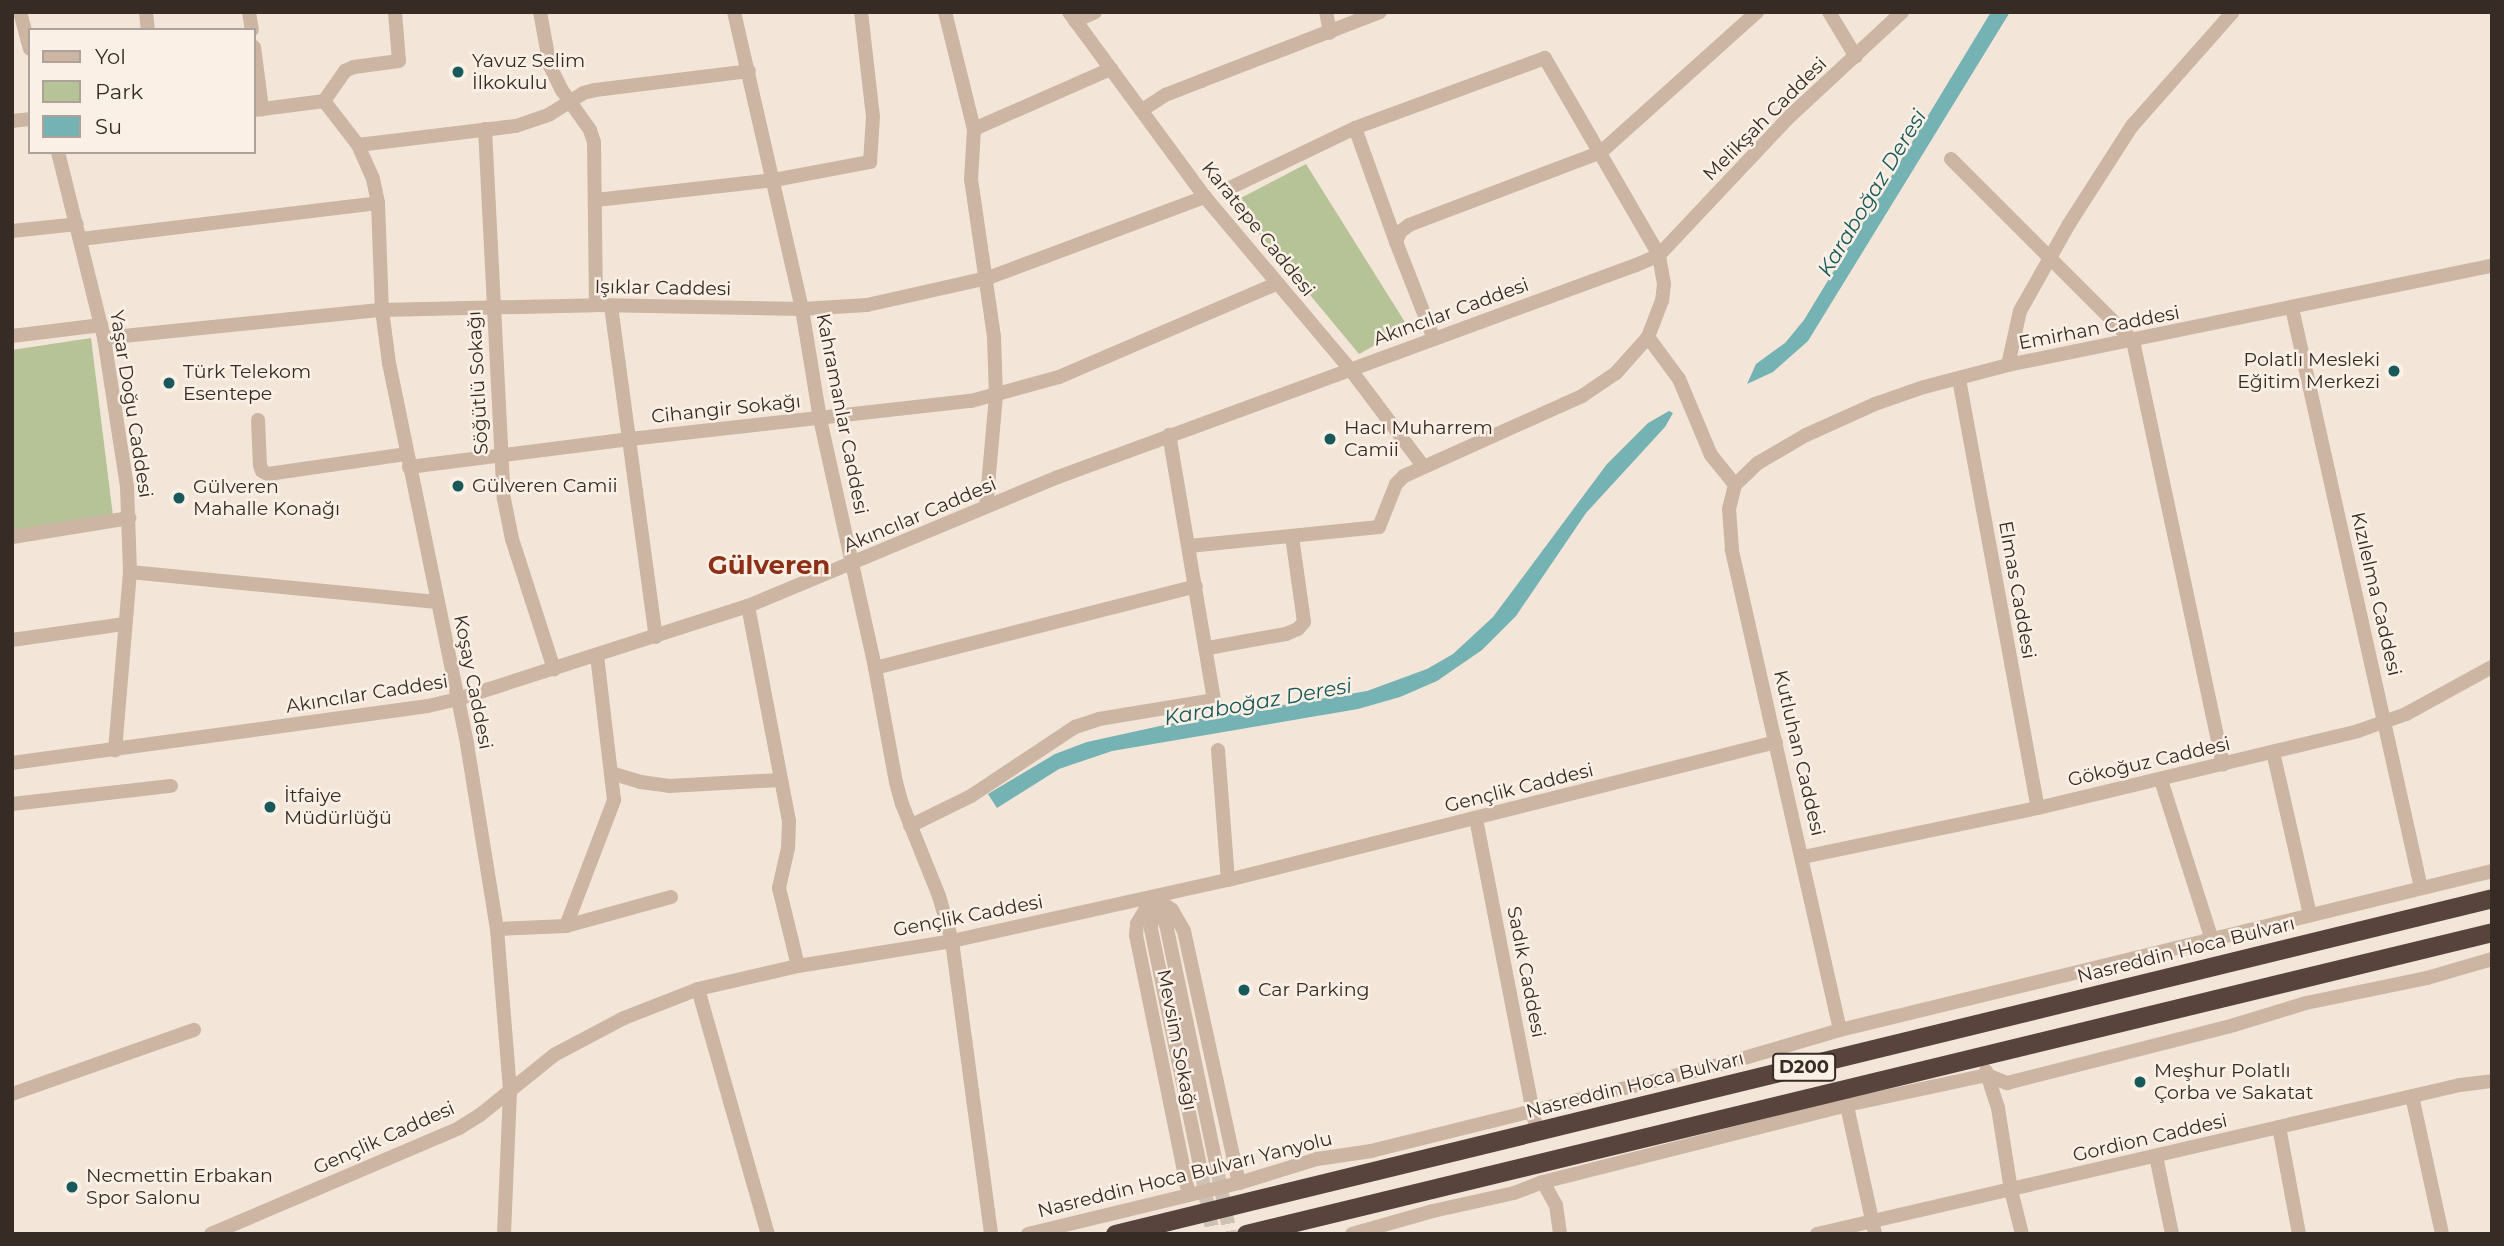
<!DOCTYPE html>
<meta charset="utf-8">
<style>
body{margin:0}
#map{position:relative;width:2504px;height:1246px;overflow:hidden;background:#f3e6d8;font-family:Montserrat,sans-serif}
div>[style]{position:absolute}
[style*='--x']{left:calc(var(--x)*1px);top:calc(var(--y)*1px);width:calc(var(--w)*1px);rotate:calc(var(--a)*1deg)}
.green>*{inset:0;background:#b6c397}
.water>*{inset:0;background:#75b2b3}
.minor-tunnel>*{height:14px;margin-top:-7px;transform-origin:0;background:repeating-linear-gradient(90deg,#cdc1b4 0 14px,transparent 0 21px)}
.minor>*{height:14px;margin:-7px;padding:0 7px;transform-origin:7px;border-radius:7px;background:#ccb5a3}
.highway>*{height:19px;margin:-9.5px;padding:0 9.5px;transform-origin:9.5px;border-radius:9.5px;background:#58443c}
.dots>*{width:19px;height:19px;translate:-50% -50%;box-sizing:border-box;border:4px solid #fbf0e5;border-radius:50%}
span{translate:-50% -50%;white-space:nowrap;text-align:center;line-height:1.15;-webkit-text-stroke:5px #fbf0e5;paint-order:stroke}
.shield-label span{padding:2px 5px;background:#fbf0e5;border:2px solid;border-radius:5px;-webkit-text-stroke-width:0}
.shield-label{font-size:18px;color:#372b26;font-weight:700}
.poi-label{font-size:19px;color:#372b26}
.left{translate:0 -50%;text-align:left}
.right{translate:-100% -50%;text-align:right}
.street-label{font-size:19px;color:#372b26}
.water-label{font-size:21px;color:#18595b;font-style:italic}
.district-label{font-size:26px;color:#8c3118;font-weight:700}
.frame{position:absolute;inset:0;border:14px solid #372b26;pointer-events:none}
.legend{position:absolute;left:28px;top:28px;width:228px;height:126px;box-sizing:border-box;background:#fbf0e5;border:2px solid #ada199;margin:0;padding:9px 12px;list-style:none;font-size:21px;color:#372b26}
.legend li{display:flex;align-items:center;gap:14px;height:35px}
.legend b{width:35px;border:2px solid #ada199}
</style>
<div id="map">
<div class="green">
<div style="clip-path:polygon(1306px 164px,1408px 327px,1359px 354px,1233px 202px)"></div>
<div style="clip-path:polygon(91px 338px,113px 516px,12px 532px,12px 350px)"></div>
</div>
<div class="water">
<div style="clip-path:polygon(1991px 12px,2010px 12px,1808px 341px,1773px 372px,1747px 384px,1756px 364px,1785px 343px,1804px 320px)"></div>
<div style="clip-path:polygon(1669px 411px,1673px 413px,1665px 427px,1586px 513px,1516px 616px,1482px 650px,1437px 681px,1400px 697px,1358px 709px,1112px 751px,1059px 769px,997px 808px,988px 794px,1055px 754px,1087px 742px,1169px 724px,1367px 691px,1427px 669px,1453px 654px,1493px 617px,1607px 464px,1648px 423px)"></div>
</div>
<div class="minor-tunnel">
<div style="--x:1217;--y:1169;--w:66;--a:78.7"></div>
<div style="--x:1201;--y:1171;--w:64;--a:79.2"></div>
</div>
<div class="minor">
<div style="--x:20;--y:12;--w:38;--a:75"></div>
<div style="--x:146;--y:12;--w:18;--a:84"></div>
<div style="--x:249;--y:12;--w:18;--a:81"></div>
<div style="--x:540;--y:12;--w:55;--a:79.5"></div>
<div style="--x:550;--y:66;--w:25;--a:64"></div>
<div style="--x:561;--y:89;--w:50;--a:54.7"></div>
<div style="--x:590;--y:130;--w:13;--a:72"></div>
<div style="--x:594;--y:142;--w:163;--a:89.3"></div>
<div style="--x:734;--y:12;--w:305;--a:77.1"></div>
<div style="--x:802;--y:309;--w:111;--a:80.7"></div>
<div style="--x:820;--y:419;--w:255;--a:77.5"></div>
<div style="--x:875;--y:668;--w:116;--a:79.6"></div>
<div style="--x:896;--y:782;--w:23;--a:75"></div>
<div style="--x:902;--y:804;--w:99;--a:68.1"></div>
<div style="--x:939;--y:896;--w:47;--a:73.9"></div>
<div style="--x:952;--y:941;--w:296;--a:82.4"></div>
<div style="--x:945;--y:12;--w:121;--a:76.1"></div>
<div style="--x:974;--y:129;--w:50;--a:93.4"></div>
<div style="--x:971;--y:179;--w:160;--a:81.7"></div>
<div style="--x:994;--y:337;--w:59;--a:88.1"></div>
<div style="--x:996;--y:396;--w:111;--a:95.1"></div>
<div style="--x:1069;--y:12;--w:230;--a:53.7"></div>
<div style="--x:1205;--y:197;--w:225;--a:49.9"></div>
<div style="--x:1350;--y:369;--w:121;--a:53"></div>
<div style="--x:1326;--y:12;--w:21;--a:79"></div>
<div style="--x:1829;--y:12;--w:52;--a:59"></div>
<div style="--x:1075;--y:21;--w:22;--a:-24"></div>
<div style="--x:254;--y:47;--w:63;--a:82.6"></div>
<div style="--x:324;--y:101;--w:56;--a:52.3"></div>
<div style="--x:358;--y:145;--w:159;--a:-6.9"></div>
<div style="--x:516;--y:126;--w:36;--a:-19"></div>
<div style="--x:550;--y:114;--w:39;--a:-32"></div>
<div style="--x:583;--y:93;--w:12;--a:-14"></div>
<div style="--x:595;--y:90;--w:155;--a:-7"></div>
<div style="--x:254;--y:110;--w:71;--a:-7.3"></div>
<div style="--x:324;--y:101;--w:37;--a:-55"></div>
<div style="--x:345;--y:71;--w:10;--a:-24"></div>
<div style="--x:354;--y:67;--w:45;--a:-7.6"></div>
<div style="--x:399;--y:61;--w:49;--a:-94.7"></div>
<div style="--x:1142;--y:110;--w:27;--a:-33"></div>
<div style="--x:1165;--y:95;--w:39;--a:-21"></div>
<div style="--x:1201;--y:81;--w:192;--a:-21.1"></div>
<div style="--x:12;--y:121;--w:18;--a:-6"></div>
<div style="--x:1355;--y:128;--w:121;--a:70.2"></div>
<div style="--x:485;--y:129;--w:370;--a:87.1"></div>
<div style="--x:504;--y:499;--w:41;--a:78.7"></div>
<div style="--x:512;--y:539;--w:137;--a:72.1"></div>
<div style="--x:974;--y:129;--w:150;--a:-23.7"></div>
<div style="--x:358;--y:145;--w:37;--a:66"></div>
<div style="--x:373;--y:179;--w:25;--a:78"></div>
<div style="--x:378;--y:203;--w:107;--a:87.9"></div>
<div style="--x:382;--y:310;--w:53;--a:82.5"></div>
<div style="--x:389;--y:363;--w:389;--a:78.4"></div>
<div style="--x:467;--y:744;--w:187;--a:80.8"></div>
<div style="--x:497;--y:929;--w:163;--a:85.4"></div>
<div style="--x:510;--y:1091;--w:143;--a:92.4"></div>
<div style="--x:58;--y:152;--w:192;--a:76.1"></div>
<div style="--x:104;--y:338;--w:150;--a:81.2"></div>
<div style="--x:127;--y:486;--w:86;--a:88"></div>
<div style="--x:130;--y:572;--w:179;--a:94.8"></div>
<div style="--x:1951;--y:159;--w:257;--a:45"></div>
<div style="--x:2133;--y:341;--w:433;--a:78"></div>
<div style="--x:596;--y:200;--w:179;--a:-6.4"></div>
<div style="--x:774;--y:180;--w:98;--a:-10.6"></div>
<div style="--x:870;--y:162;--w:45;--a:-86.2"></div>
<div style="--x:873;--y:117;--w:106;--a:-96.5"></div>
<div style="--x:12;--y:231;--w:65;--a:-6.1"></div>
<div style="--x:81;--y:239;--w:299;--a:-6.9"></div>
<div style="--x:611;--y:306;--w:334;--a:82.3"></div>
<div style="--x:2292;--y:308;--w:594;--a:77.46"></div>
<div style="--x:12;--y:336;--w:90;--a:-7"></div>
<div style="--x:1648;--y:337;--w:52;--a:53.6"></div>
<div style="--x:1679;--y:379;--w:82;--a:67.2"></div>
<div style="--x:1711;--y:455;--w:38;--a:51"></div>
<div style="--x:104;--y:338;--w:279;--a:-5.8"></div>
<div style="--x:382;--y:310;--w:214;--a:-1.3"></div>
<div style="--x:596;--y:305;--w:206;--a:1.1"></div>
<div style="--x:802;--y:309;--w:65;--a:-3.5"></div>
<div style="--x:867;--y:305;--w:124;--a:-12.6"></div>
<div style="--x:988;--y:278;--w:232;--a:-20.5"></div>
<div style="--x:1434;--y:339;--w:104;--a:-111.4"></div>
<div style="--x:1396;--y:242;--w:11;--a:-68"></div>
<div style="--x:1400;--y:232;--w:11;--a:-38"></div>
<div style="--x:1409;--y:225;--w:205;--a:-20.8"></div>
<div style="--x:1601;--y:152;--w:210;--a:-41.9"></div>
<div style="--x:2008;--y:365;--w:55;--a:-77.5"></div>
<div style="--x:2020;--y:311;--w:100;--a:-60.6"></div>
<div style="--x:2069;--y:224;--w:117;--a:-57.3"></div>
<div style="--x:2132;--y:126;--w:152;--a:-48.5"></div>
<div style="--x:1959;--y:379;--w:436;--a:79.6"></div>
<div style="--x:258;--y:420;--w:45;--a:87.5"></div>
<div style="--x:260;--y:465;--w:6;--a:72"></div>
<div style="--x:262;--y:471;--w:7;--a:27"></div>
<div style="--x:268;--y:474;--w:139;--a:-8.2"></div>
<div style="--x:409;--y:467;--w:223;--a:-7.2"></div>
<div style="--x:630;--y:439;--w:343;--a:-6.4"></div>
<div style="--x:971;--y:401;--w:91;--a:-15.3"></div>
<div style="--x:1059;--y:377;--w:236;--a:-23.2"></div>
<div style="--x:12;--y:537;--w:119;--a:-9.2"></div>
<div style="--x:1189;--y:546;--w:191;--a:-5.7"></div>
<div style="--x:1379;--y:527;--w:46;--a:-68.4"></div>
<div style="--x:1396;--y:484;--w:11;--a:-45"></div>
<div style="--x:1404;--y:476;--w:195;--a:-24.2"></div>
<div style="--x:1582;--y:396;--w:41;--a:-34.1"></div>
<div style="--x:1616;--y:373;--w:48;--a:-48.4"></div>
<div style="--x:1648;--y:337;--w:39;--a:-69"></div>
<div style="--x:1662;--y:301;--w:17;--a:-83"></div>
<div style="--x:1664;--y:284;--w:29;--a:-100"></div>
<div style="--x:1659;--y:255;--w:228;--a:-120.1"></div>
<div style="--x:1545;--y:58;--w:202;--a:159.8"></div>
<div style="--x:1355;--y:128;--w:139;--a:154.4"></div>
<div style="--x:130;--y:572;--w:308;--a:5.6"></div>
<div style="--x:748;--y:606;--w:219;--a:79.2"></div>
<div style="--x:789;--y:821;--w:27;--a:92"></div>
<div style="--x:788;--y:848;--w:41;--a:102.7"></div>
<div style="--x:779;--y:888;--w:80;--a:76.3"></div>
<div style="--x:12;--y:640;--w:114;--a:-8.1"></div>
<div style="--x:1208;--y:648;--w:79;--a:-10.2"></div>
<div style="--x:1286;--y:634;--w:13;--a:-23"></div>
<div style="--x:1298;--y:629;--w:9;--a:-49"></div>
<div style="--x:1304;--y:622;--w:86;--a:-98"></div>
<div style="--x:875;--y:668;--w:331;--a:-14.3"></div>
<div style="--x:1218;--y:750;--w:130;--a:85.6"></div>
<div style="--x:2273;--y:752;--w:167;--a:77.2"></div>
<div style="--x:12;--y:763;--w:420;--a:-7.8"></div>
<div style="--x:428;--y:706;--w:31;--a:-13"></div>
<div style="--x:458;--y:699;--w:305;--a:-17.8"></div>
<div style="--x:748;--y:606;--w:336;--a:-22.6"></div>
<div style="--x:1058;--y:477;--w:616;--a:-20.14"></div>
<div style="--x:1636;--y:265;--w:25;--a:-23"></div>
<div style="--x:1659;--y:255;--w:188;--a:-46.7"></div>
<div style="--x:1788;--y:118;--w:156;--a:-42.9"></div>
<div style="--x:611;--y:773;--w:31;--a:17"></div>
<div style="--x:641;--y:782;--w:28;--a:8"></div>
<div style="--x:669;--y:786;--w:112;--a:-3.1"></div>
<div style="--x:2161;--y:780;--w:168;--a:72.3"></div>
<div style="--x:12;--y:804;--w:160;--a:-6.5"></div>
<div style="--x:1476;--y:819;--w:319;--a:79"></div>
<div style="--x:910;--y:826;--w:68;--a:-26.2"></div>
<div style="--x:971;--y:796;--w:125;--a:-33.6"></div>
<div style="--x:1075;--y:727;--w:25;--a:-18"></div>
<div style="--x:1099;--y:719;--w:117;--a:-9.4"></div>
<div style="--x:1214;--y:700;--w:269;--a:-99.6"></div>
<div style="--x:1803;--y:857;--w:240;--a:-11.8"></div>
<div style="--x:2038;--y:808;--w:329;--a:-13.5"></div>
<div style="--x:2358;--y:731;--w:51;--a:-19.5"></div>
<div style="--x:2406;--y:714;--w:98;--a:-28.7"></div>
<div style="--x:1153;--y:897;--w:31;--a:121"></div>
<div style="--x:1137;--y:924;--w:11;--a:95"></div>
<div style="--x:1136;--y:935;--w:265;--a:78.5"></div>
<div style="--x:1153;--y:897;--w:23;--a:34"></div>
<div style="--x:1172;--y:910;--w:24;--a:60"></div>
<div style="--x:1184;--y:931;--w:258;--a:77.7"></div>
<div style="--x:1154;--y:898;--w:29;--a:65"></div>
<div style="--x:1166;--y:924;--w:250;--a:78.2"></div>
<div style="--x:1153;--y:901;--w:28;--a:94"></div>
<div style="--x:1151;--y:929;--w:247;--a:78.3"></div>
<div style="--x:566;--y:926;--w:135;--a:-69.1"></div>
<div style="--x:614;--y:800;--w:145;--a:-96.7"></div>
<div style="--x:497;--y:929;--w:69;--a:-2.5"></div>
<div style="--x:566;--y:926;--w:109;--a:-15.4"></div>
<div style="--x:698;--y:989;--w:255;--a:74.1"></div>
<div style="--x:1840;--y:1030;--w:493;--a:-102.7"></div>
<div style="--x:1732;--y:549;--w:40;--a:-94.3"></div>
<div style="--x:1729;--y:509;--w:25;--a:-76"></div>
<div style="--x:1735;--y:485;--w:32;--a:-44"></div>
<div style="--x:1758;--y:463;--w:56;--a:-30.3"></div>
<div style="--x:1806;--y:435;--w:76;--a:-24.2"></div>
<div style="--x:1875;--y:404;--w:52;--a:-19.1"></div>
<div style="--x:1924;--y:387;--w:87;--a:-14.7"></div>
<div style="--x:2008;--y:365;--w:494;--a:-11.6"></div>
<div style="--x:1986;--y:1071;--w:39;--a:72"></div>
<div style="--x:1998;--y:1108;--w:83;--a:81"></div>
<div style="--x:2011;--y:1190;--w:45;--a:76"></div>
<div style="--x:12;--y:1094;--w:193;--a:-19.4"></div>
<div style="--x:2412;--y:1096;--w:141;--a:77.7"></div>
<div style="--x:1845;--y:1097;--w:140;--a:77.6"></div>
<div style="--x:2279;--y:1127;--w:109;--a:79.4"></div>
<div style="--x:2156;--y:1156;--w:80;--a:78.4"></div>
<div style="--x:1543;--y:1182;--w:26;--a:61"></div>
<div style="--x:1556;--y:1205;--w:29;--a:82"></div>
<div style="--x:211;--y:1234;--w:270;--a:-23.1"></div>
<div style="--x:459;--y:1128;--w:25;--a:-32"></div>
<div style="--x:480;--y:1115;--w:95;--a:-39"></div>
<div style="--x:554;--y:1055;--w:79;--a:-27.9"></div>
<div style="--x:624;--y:1018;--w:79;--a:-21.4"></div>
<div style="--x:698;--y:989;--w:103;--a:-13"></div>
<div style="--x:798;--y:966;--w:156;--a:-9.2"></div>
<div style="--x:952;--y:941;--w:283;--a:-12.5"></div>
<div style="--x:1228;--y:880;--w:565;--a:-14.13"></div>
<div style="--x:1028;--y:1234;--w:217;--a:-13.6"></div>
<div style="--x:1239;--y:1183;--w:82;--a:-17.1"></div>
<div style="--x:1317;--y:1159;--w:55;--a:-8.4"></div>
<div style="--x:1371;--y:1151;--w:374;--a:-13.9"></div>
<div style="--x:1734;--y:1061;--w:110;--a:-16.3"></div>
<div style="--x:1840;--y:1030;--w:671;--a:-13.7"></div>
<div style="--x:1352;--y:1234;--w:84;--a:-15.9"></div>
<div style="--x:1433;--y:1211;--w:83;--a:-12.5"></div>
<div style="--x:1514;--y:1193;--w:31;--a:-21"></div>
<div style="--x:1543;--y:1182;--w:314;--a:-14.2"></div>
<div style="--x:1847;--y:1105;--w:143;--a:-12.1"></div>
<div style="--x:1987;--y:1075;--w:22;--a:22"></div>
<div style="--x:2007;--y:1083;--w:234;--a:-14.3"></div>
<div style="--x:2234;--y:1025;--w:75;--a:-17"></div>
<div style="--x:2306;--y:1003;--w:124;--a:-11.7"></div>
<div style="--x:2427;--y:978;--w:68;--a:-16.3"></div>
<div style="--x:1817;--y:1234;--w:660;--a:-13.05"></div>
<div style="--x:2460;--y:1085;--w:32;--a:-7"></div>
</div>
<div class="highway">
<div style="--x:1115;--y:1234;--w:1417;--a:-13.71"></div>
<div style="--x:1246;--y:1234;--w:1282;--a:-13.62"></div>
</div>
<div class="dots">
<div style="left:458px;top:72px;background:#18595b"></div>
<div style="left:2394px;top:371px;background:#18595b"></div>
<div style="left:169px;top:383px;background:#18595b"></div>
<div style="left:1330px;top:439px;background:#18595b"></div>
<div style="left:458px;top:486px;background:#18595b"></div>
<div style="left:179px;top:498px;background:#18595b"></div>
<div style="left:270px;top:807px;background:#18595b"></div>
<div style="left:1244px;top:990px;background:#18595b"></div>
<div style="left:2140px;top:1082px;background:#18595b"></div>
<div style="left:72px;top:1187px;background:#18595b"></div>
</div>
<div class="shield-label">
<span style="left:1804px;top:1067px">D200</span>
</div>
<div class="poi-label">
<span class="left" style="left:472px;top:72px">Yavuz Selim<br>İlkokulu</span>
<span class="right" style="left:2380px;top:371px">Polatlı Mesleki<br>Eğitim Merkezi</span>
<span class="left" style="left:183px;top:383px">Türk Telekom<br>Esentepe</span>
<span class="left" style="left:1344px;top:439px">Hacı Muharrem<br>Camii</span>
<span class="left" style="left:472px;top:486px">Gülveren Camii</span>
<span class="left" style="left:193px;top:498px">Gülveren<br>Mahalle Konağı</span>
<span class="left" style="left:284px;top:807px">İtfaiye<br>Müdürlüğü</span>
<span class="left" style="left:1258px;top:990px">Car Parking</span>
<span class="left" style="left:2154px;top:1082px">Meşhur Polatlı<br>Çorba ve Sakatat</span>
<span class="left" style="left:86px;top:1187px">Necmettin Erbakan<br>Spor Salonu</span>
</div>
<div class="street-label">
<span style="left:1765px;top:119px;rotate:-45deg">Melikşah Caddesi</span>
<span style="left:1258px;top:229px;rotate:51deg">Karatepe Caddesi</span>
<span style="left:663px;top:288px;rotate:1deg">Işıklar Caddesi</span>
<span style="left:1451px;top:312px;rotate:-20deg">Akıncılar Caddesi</span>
<span style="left:2099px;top:328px;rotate:-11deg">Emirhan Caddesi</span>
<span style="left:478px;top:383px;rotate:-93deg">Söğütlü Sokağı</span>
<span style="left:131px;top:404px;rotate:81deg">Yaşar Doğu Caddesi</span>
<span style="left:726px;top:409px;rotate:-6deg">Cihangir Sokağı</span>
<span style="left:842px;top:414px;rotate:79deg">Kahramanlar Caddesi</span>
<span style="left:920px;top:515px;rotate:-23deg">Akıncılar Caddesi</span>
<span style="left:2017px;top:590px;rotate:80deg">Elmas Caddesi</span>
<span style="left:2376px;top:594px;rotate:77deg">Kızılelma Caddesi</span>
<span style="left:473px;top:682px;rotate:79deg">Koşay Caddesi</span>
<span style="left:367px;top:694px;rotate:-9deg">Akıncılar Caddesi</span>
<span style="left:1799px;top:753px;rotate:77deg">Kutluhan Caddesi</span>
<span style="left:2149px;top:762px;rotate:-13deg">Gökoğuz Caddesi</span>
<span style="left:1519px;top:788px;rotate:-14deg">Gençlik Caddesi</span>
<span style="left:968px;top:916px;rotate:-11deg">Gençlik Caddesi</span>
<span style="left:2186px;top:950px;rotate:-14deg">Nasreddin Hoca Bulvarı</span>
<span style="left:1526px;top:972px;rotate:79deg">Sadık Caddesi</span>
<span style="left:1177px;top:1040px;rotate:79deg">Mevsim Sokağı</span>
<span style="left:1635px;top:1085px;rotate:-14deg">Nasreddin Hoca Bulvarı</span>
<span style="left:384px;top:1138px;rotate:-24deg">Gençlik Caddesi</span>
<span style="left:2150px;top:1138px;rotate:-13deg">Gordion Caddesi</span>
<span style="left:1185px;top:1175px;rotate:-14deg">Nasreddin Hoca Bulvarı Yanyolu</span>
</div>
<div class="water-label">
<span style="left:1872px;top:193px;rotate:-59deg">Karaboğaz Deresi</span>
<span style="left:1258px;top:702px;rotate:-10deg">Karaboğaz Deresi</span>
</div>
<div class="district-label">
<span style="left:769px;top:566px">Gülveren</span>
</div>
<div class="frame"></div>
<ul class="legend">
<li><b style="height:9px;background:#ccb5a3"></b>Yol</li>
<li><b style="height:19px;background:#b6c397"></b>Park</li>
<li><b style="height:19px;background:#75b2b3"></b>Su</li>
</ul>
</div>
